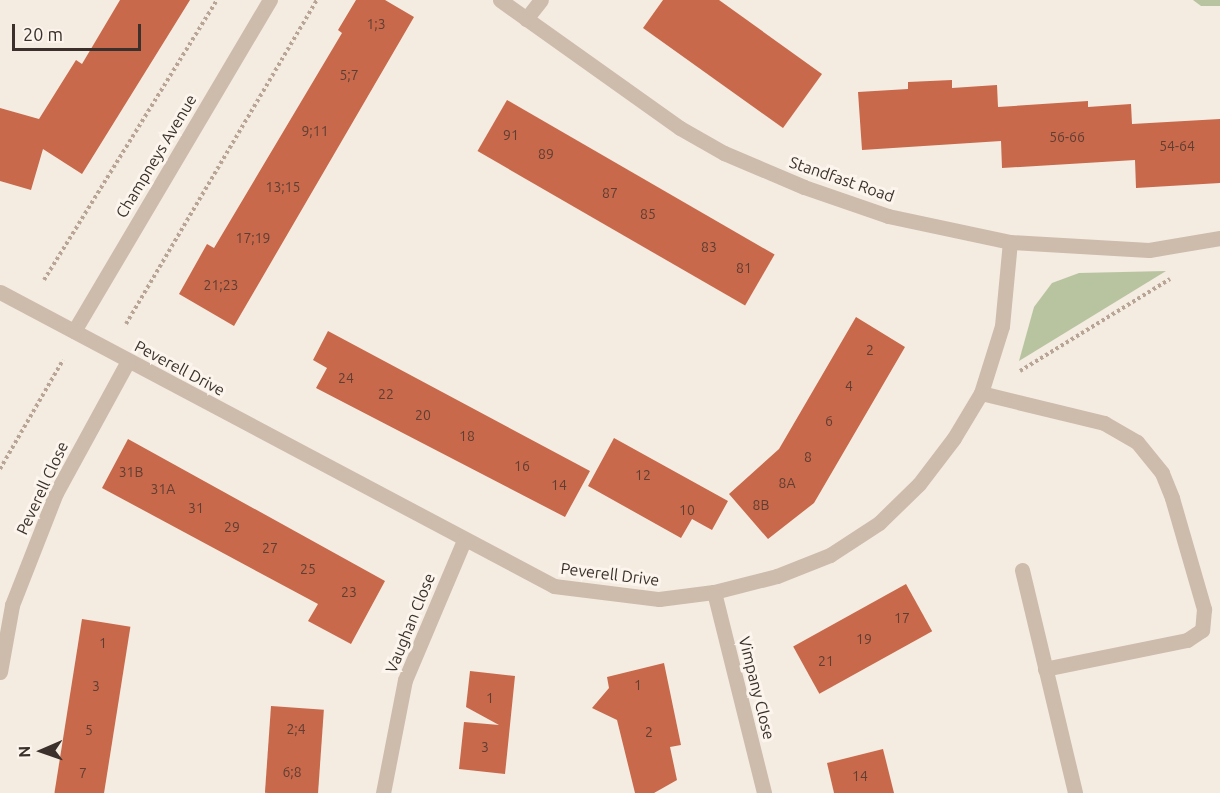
<!DOCTYPE html>
<style>
body{margin:0}
#map{position:relative;width:1220px;height:793px;overflow:hidden;background:#f4ebe1;font-family:Ubuntu,sans-serif}
div>[style]{position:absolute}
[style*='--x']{left:calc(var(--x)*1px);top:calc(var(--y)*1px);width:calc(var(--w)*1px);rotate:calc(var(--a)*1deg)}
.green>*{inset:0;background:#b8c4a0}
.building>*{inset:0;background:#c8694b;transform-origin:0 0}
.path>*{height:4px;margin-top:-2px;transform-origin:0;background:repeating-linear-gradient(90deg,#b9a596 0 3px,transparent 0 6px)}
.lane>*{height:15px;margin:-7.5px;padding:0 7.5px;transform-origin:7.5px;border-radius:7.5px;background:#cdbbac}
.street>*{height:15px;margin:-7.5px;padding:0 7.5px;transform-origin:7.5px;border-radius:7.5px;background:#cdbbac}
span{translate:-50% -50%;white-space:nowrap;text-align:center;line-height:1.15;-webkit-text-stroke:6px #fbf5ee;paint-order:stroke}
.number-label{font-size:14px;color:#5e3e33}
.number-label span{-webkit-text-stroke-width:0}
.street-label{font-size:16px;color:#3b302b}
.north{position:absolute;left:12px;top:721px;width:60px;height:60px;-webkit-text-stroke:4px #fbf5ee;paint-order:stroke;rotate:268deg;font-size:16px;font-weight:700;line-height:24px;text-align:center;color:#3b302b}
.north::after{content:'';display:block;margin:auto;width:21px;height:27px;background:#3b302b;clip-path:polygon(50% 0,100% 100%,50% 72%,0 100%)}
.scale{position:absolute;left:12px;top:24px;width:129px;height:27px;box-sizing:border-box;border:3px solid #3b302b;border-top:0;padding-left:8px;font-size:18px;line-height:21px;white-space:nowrap;color:#3b302b;-webkit-text-stroke:4px #fbf5ee;paint-order:stroke}
</style>
<div id="map">
<div class="green">
<div style="clip-path:polygon(1193px 0,1220px 0,1220px 6px,1201px 6px)"></div>
<div style="clip-path:polygon(1166px 271px,1019px 361px,1034px 307px,1052px 283px,1079px 273px)"></div>
</div>
<div class="building">
<div style="clip-path:polygon(120px 0,190px 0,82px 174px,43px 149px,31px 190px,0 181px,0 108px,39px 119px,76px 60px,82px 64px)"></div>
<div style="clip-path:polygon(356px 0,385px 0,414px 17px,234px 326px,179px 294px,207px 244px,214px 248px,342px 33px,338px 30px)"></div>
<div style="clip-path:polygon(663px 0,719px 0,822px 74px,783px 128px,643px 28px)"></div>
<div style="clip-path:polygon(952px 80px,952px 88px,997px 85px,998px 107px,1088px 101px,1088px 107px,1131px 104px,1132px 124px,1220px 119px,1220px 183px,1136px 188px,1135px 160px,1002px 168px,1001px 141px,862px 150px,858px 92px,908px 89px,908px 82px)"></div>
<div style="left:507px;top:100px;width:309px;height:59px;rotate:30deg"></div>
<div style="clip-path:polygon(856px 317px,905px 347px,814px 503px,768px 539px,729px 494px,779px 449px)"></div>
<div style="clip-path:polygon(328px 331px,590px 471px,565px 517px,316px 388px,327px 368px,313px 360px)"></div>
<div style="clip-path:polygon(614px 438px,728px 501px,712px 530px,692px 519px,681px 538px,588px 486px)"></div>
<div style="clip-path:polygon(128px 439px,385px 581px,351px 644px,308px 621px,318px 604px,102px 488px)"></div>
<div style="left:906px;top:584px;width:54px;height:129px;rotate:61deg"></div>
<div style="left:82px;top:619px;width:49px;height:176px;rotate:9deg"></div>
<div style="clip-path:polygon(664px 663px,681px 745px,670px 747px,677px 780px,654px 793px,635px 793px,617px 720px,592px 708px,609px 688px,607px 677px)"></div>
<div style="clip-path:polygon(470px 671px,515px 676px,505px 774px,459px 769px,464px 722px,499px 725px,466px 707px)"></div>
<div style="left:271px;top:706px;width:53px;height:87px;rotate:4deg"></div>
<div style="clip-path:polygon(883px 749px,894px 793px,834px 793px,827px 763px)"></div>
</div>
<div class="path">
<div style="--x:44;--y:280;--w:329;--a:-58.3"></div>
<div style="--x:126;--y:324;--w:376;--a:-59.5"></div>
<div style="--x:1020;--y:371;--w:176;--a:-31.5"></div>
<div style="--x:0;--y:469;--w:126;--a:-60"></div>
</div>
<div class="lane">
<div style="--x:981;--y:393;--w:127;--a:13.7"></div>
<div style="--x:1104;--y:423;--w:38;--a:30"></div>
<div style="--x:1137;--y:442;--w:40;--a:51"></div>
<div style="--x:1162;--y:473;--w:27;--a:68"></div>
<div style="--x:1172;--y:498;--w:116;--a:73.9"></div>
<div style="--x:1204;--y:609;--w:21;--a:95"></div>
<div style="--x:1202;--y:630;--w:18;--a:146"></div>
<div style="--x:1187;--y:640;--w:145;--a:168.5"></div>
<div style="--x:1022;--y:570;--w:229;--a:76.6"></div>
</div>
<div class="street">
<div style="--x:500;--y:0;--w:221;--a:35.4"></div>
<div style="--x:680;--y:128;--w:51;--a:29.6"></div>
<div style="--x:724;--y:153;--w:87;--a:23"></div>
<div style="--x:804;--y:187;--w:89;--a:19"></div>
<div style="--x:888;--y:216;--w:125;--a:12"></div>
<div style="--x:1010;--y:242;--w:139;--a:3.3"></div>
<div style="--x:1149;--y:250;--w:72;--a:-9.6"></div>
<div style="--x:526;--y:19;--w:24;--a:-52"></div>
<div style="--x:0;--y:292;--w:627;--a:27.95"></div>
<div style="--x:554;--y:586;--w:106;--a:7.1"></div>
<div style="--x:659;--y:599;--w:55;--a:-7.3"></div>
<div style="--x:714;--y:592;--w:65;--a:-14.3"></div>
<div style="--x:777;--y:576;--w:57;--a:-21.6"></div>
<div style="--x:830;--y:555;--w:59;--a:-33.1"></div>
<div style="--x:879;--y:523;--w:56;--a:-44.3"></div>
<div style="--x:919;--y:484;--w:58;--a:-52.7"></div>
<div style="--x:954;--y:438;--w:52;--a:-59"></div>
<div style="--x:981;--y:393;--w:70;--a:-72.6"></div>
<div style="--x:1002;--y:326;--w:84;--a:-84.6"></div>
<div style="--x:74;--y:331;--w:385;--a:-59.4"></div>
<div style="--x:714;--y:592;--w:207;--a:76"></div>
<div style="--x:0;--y:672;--w:68;--a:-79.8"></div>
<div style="--x:12;--y:605;--w:120;--a:-68.6"></div>
<div style="--x:56;--y:493;--w:150;--a:-61.4"></div>
<div style="--x:383;--y:793;--w:115;--a:-79"></div>
<div style="--x:405;--y:680;--w:152;--a:-67.1"></div>
</div>
<div class="number-label">
<span style="left:376px;top:24px">1;3</span>
<span style="left:349px;top:75px">5;7</span>
<span style="left:315px;top:131px">9;11</span>
<span style="left:511px;top:135px">91</span>
<span style="left:1067px;top:137px">56-66</span>
<span style="left:1177px;top:146px">54-64</span>
<span style="left:546px;top:154px">89</span>
<span style="left:283px;top:187px">13;15</span>
<span style="left:610px;top:193px">87</span>
<span style="left:648px;top:214px">85</span>
<span style="left:253px;top:238px">17;19</span>
<span style="left:709px;top:247px">83</span>
<span style="left:744px;top:268px">81</span>
<span style="left:221px;top:285px">21;23</span>
<span style="left:870px;top:350px">2</span>
<span style="left:346px;top:378px">24</span>
<span style="left:849px;top:386px">4</span>
<span style="left:386px;top:394px">22</span>
<span style="left:423px;top:415px">20</span>
<span style="left:829px;top:421px">6</span>
<span style="left:467px;top:436px">18</span>
<span style="left:808px;top:457px">8</span>
<span style="left:522px;top:466px">16</span>
<span style="left:131px;top:472px">31B</span>
<span style="left:643px;top:475px">12</span>
<span style="left:787px;top:483px">8A</span>
<span style="left:559px;top:485px">14</span>
<span style="left:163px;top:489px">31A</span>
<span style="left:761px;top:505px">8B</span>
<span style="left:196px;top:508px">31</span>
<span style="left:687px;top:510px">10</span>
<span style="left:232px;top:527px">29</span>
<span style="left:270px;top:548px">27</span>
<span style="left:308px;top:569px">25</span>
<span style="left:349px;top:592px">23</span>
<span style="left:902px;top:618px">17</span>
<span style="left:864px;top:639px">19</span>
<span style="left:103px;top:643px">1</span>
<span style="left:826px;top:661px">21</span>
<span style="left:638px;top:685px">1</span>
<span style="left:96px;top:686px">3</span>
<span style="left:490px;top:698px">1</span>
<span style="left:296px;top:729px">2;4</span>
<span style="left:89px;top:730px">5</span>
<span style="left:649px;top:732px">2</span>
<span style="left:485px;top:747px">3</span>
<span style="left:292px;top:772px">6;8</span>
<span style="left:83px;top:773px">7</span>
<span style="left:860px;top:776px">14</span>
</div>
<div class="street-label">
<span style="left:156px;top:156px;rotate:-59deg">Champneys Avenue</span>
<span style="left:842px;top:179px;rotate:19deg">Standfast Road</span>
<span style="left:180px;top:368px;rotate:28deg">Peverell Drive</span>
<span style="left:42px;top:488px;rotate:-65deg">Peverell Close</span>
<span style="left:610px;top:574px;rotate:7deg">Peverell Drive</span>
<span style="left:410px;top:623px;rotate:-68deg">Vaughan Close</span>
<span style="left:757px;top:688px;rotate:76deg">Vimpany Close</span>
</div>
<div class="north">N</div>
<div class="scale">20 m</div>
</div>
